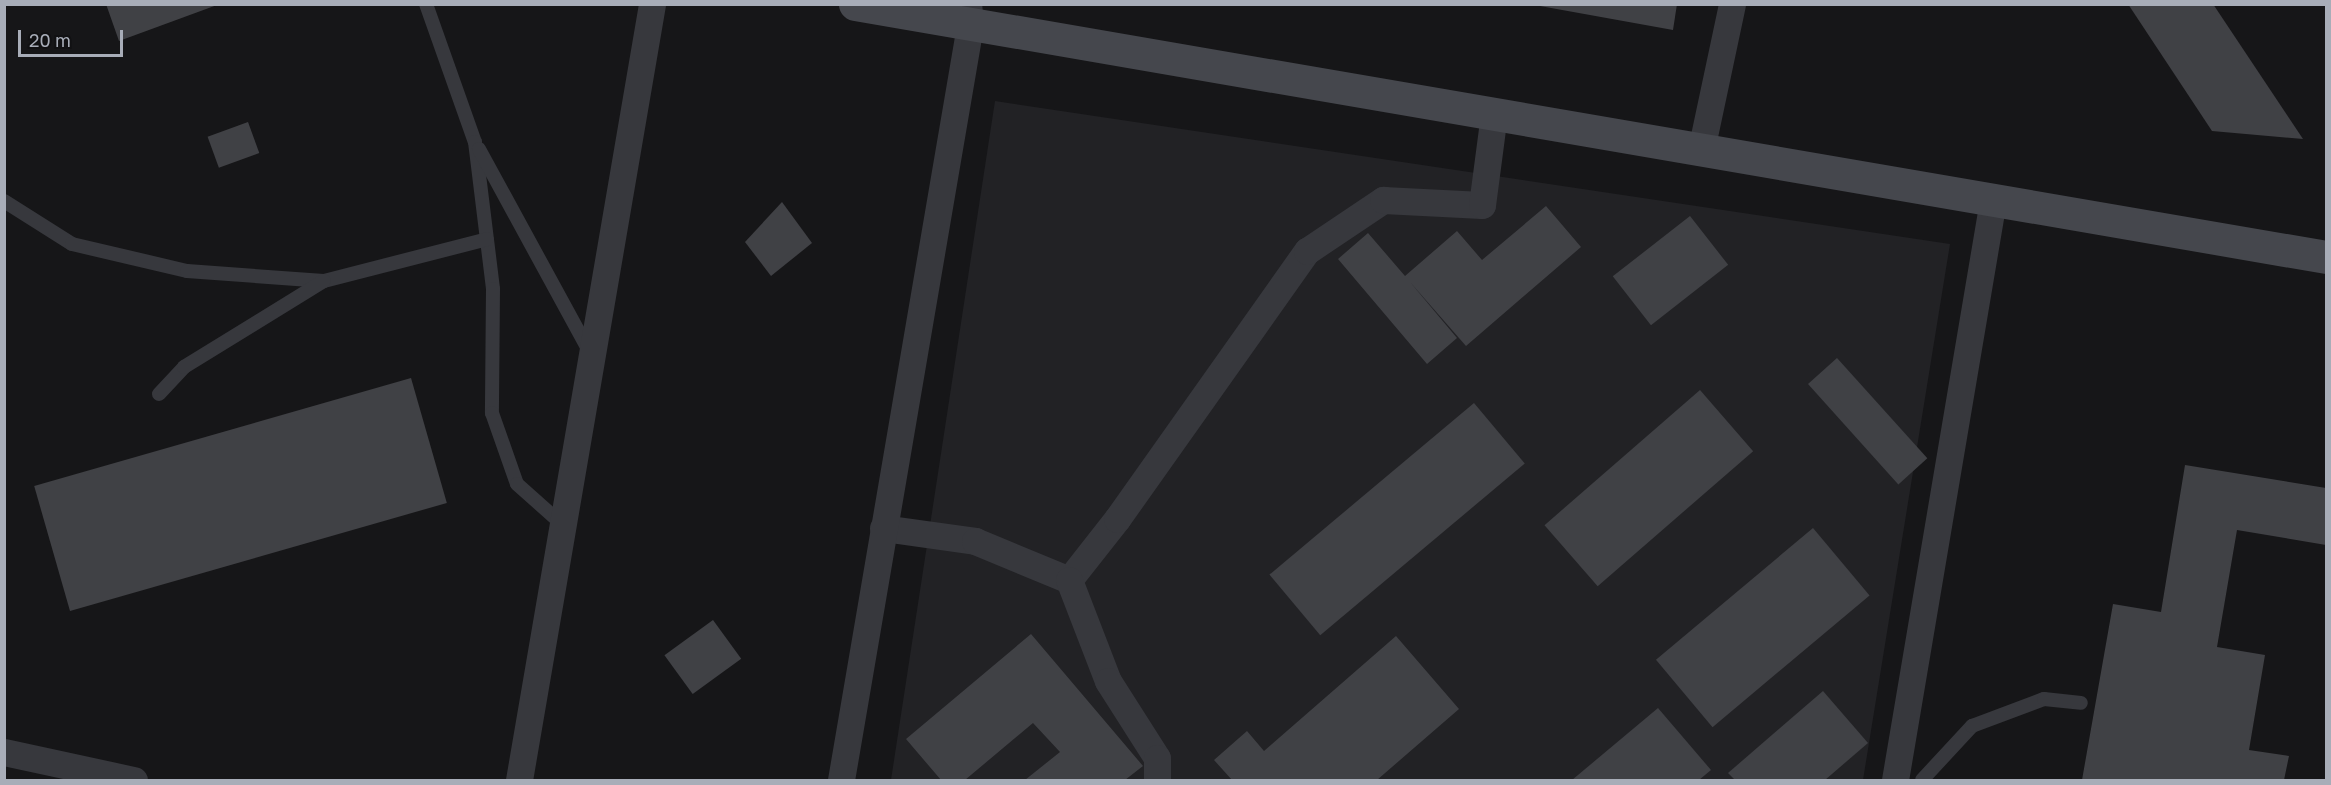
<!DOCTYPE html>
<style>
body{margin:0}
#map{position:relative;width:2331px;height:785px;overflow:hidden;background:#161618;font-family:"Golos Text",sans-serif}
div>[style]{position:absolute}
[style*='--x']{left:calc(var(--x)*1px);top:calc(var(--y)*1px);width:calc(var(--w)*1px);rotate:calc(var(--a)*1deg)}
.built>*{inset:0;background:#222225}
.building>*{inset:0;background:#404145;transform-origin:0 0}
.lane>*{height:14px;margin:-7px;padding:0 7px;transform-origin:7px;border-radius:7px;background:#37383d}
.street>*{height:27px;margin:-13.5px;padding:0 13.5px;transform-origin:13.5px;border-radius:13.5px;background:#37383d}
.secondary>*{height:33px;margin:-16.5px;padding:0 16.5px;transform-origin:16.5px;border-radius:16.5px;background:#45474d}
span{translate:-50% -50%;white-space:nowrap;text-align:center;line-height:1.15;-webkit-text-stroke:5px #111113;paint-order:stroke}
.frame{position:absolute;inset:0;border:6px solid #a8adb8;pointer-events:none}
.scale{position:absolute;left:18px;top:30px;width:105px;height:27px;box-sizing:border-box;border:3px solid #a8adb8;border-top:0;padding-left:8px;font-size:18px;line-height:21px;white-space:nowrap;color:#a8adb8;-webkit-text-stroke:4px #111113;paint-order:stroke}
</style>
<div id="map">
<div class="built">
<div style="clip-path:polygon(995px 101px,1950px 244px,1863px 780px,891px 780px)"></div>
</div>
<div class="building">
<div style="clip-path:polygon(106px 4px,217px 4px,217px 5px,119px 41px)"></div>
<div style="clip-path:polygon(1529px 4px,1677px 4px,1673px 30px)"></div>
<div style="clip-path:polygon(2128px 4px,2213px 4px,2303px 139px,2212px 131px)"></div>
<div style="left:248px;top:122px;width:33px;height:43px;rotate:70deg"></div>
<div style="clip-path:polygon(782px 202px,812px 243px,771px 276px,745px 242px)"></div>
<div style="clip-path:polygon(1546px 206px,1581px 247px,1466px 346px,1410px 282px,1457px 338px,1427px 364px,1338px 259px,1368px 233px,1405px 276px,1457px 231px,1482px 260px)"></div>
<div style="left:1690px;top:216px;width:62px;height:98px;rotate:52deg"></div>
<div style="left:1837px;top:358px;width:135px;height:39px;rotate:48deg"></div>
<div style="left:411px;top:378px;width:130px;height:392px;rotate:74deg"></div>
<div style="left:1700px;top:390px;width:81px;height:206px;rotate:49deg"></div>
<div style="left:1474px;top:403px;width:79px;height:267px;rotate:50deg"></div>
<div style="clip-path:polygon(2185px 465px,2326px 488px,2326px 545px,2237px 530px,2217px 647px,2265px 655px,2249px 750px,2289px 756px,2284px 780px,2082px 780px,2113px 604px,2161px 612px)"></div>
<div style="left:1813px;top:528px;width:88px;height:205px;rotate:50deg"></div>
<div style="left:713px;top:620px;width:48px;height:60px;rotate:54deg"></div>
<div style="clip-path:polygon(1031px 634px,1143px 766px,1125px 780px,1025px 780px,1060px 752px,1033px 723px,965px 780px,941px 780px,906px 739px)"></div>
<div style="clip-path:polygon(1396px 636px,1459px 709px,1377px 780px,1232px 780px,1214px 760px,1247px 731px,1264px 751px)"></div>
<div style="clip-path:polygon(1823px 691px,1868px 743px,1825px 780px,1735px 780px,1728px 773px)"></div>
<div style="clip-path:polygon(1658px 708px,1711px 770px,1699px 780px,1572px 780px)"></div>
</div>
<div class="lane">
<div style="--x:426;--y:4;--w:146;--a:70.5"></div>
<div style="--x:475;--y:142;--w:148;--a:83"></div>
<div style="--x:493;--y:289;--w:124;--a:90.5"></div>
<div style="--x:492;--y:413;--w:75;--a:70.6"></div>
<div style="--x:517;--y:484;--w:62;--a:41.7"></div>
<div style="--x:479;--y:149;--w:232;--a:61.4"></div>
<div style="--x:4;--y:201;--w:80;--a:32.3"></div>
<div style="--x:72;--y:244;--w:118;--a:13.2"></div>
<div style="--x:187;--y:271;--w:137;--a:4.2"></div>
<div style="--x:324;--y:281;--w:168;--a:-14.4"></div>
<div style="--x:159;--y:394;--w:37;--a:-47"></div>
<div style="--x:184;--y:367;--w:164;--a:-31.6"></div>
<div style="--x:1922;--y:780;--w:74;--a:-47.2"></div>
<div style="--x:1972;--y:726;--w:77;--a:-20.6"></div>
<div style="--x:2044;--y:699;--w:37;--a:6"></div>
</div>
<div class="street">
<div style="--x:1701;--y:150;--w:149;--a:-78"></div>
<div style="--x:883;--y:528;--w:93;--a:8"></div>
<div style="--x:975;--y:541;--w:102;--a:22.5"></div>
<div style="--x:1069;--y:580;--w:78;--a:-51.8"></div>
<div style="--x:1117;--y:519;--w:329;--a:-54.7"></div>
<div style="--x:1307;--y:251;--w:92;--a:-33.9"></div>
<div style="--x:1383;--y:200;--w:99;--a:2.9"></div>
<div style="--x:1482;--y:205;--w:92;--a:-82.5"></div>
<div style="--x:1069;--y:580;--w:108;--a:68.9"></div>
<div style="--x:1108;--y:681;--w:91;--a:57.5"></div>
<div style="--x:1157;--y:758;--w:22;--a:90"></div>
<div style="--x:4;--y:752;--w:133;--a:12.2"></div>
<div style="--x:519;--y:780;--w:787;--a:-80.27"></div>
<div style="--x:841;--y:780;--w:766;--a:-80.3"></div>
<div style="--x:970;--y:25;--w:21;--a:-95"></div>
<div style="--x:1895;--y:780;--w:588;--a:-80.41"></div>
</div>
<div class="secondary">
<div style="--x:855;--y:4;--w:1493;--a:9.76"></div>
</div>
<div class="frame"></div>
<div class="scale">20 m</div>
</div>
